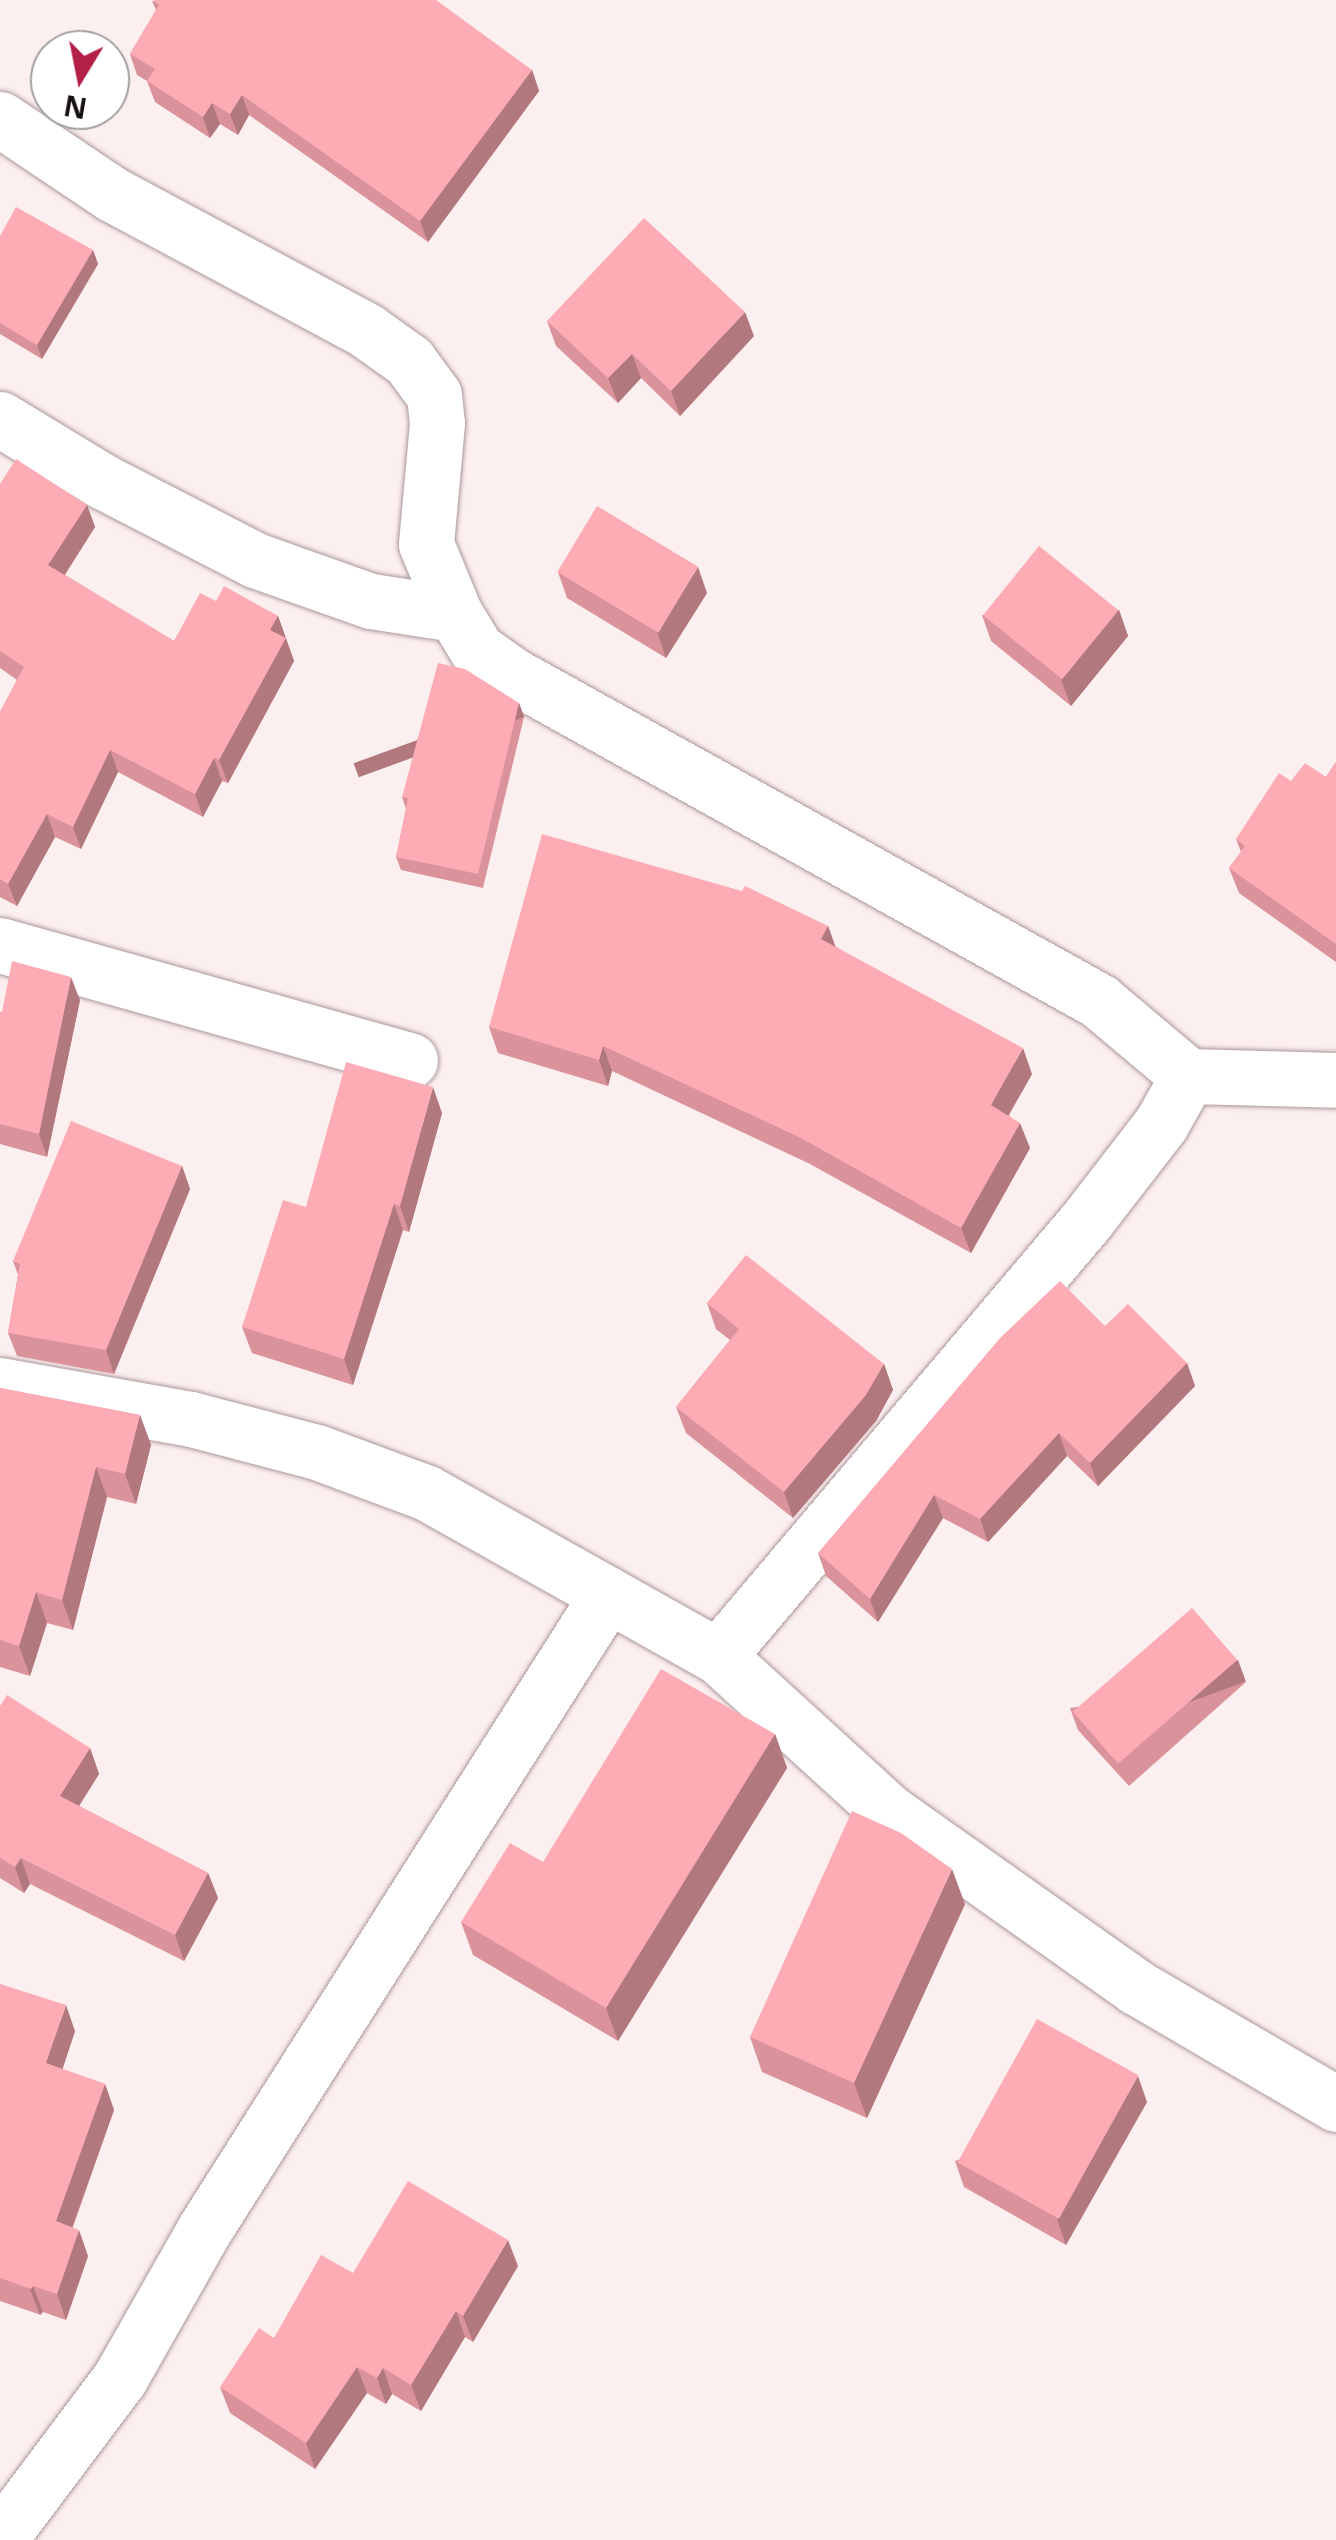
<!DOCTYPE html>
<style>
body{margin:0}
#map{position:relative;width:1336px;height:2540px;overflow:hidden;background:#fceff0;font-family:"Open Sans",sans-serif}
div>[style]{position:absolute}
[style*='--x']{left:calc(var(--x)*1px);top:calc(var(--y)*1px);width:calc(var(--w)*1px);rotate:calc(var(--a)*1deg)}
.roads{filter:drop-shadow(0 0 2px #ac9799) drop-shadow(0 0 2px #ac9799)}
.minor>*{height:55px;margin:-27.5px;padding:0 27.5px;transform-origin:27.5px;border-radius:27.5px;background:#fff}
.wall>*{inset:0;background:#da939b}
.shaded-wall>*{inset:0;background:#b1787e;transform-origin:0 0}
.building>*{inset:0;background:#fdabb4;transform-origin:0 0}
span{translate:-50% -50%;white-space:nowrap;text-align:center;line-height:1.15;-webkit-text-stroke:9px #fff;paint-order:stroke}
.north{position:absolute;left:30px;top:30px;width:100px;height:100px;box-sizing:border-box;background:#fff;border:2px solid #a29f9f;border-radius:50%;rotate:190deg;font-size:28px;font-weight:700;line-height:40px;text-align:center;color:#171010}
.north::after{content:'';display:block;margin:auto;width:35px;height:45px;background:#b22048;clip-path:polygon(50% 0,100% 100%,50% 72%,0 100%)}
</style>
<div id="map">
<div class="roads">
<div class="minor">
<div style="--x:0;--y:119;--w:135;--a:33.8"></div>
<div style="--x:112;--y:194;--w:289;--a:28.2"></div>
<div style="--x:367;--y:331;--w:52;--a:35.5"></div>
<div style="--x:409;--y:361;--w:42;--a:53.7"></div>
<div style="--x:434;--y:395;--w:28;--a:84"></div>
<div style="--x:437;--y:423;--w:121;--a:95.2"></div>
<div style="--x:426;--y:544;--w:76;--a:67.5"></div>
<div style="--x:455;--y:614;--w:42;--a:58.6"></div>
<div style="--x:477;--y:650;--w:45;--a:35.1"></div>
<div style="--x:514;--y:676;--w:669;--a:29.05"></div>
<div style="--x:1099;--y:1001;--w:116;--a:40.1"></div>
<div style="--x:1188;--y:1076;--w:148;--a:1.5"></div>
<div style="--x:0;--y:419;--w:119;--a:31.3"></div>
<div style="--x:102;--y:481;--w:172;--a:27.3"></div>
<div style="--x:255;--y:560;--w:123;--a:19.5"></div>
<div style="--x:371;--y:601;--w:85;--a:8.8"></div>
<div style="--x:0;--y:945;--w:426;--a:15.7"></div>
<div style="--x:0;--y:1385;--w:194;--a:10.1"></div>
<div style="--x:191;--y:1419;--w:130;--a:14.7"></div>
<div style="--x:317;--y:1452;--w:117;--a:20.4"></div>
<div style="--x:427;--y:1493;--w:334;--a:29.3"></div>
<div style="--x:718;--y:1656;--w:231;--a:42.4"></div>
<div style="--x:889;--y:1812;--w:303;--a:35.3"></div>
<div style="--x:1136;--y:1987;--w:232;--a:30.3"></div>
<div style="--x:718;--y:1656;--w:570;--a:-49.77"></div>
<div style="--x:1086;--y:1221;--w:123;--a:-52.3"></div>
<div style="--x:1161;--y:1124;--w:55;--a:-60.6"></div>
<div style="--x:0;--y:2538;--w:200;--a:-53.1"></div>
<div style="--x:120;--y:2378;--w:170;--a:-60.4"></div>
<div style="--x:204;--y:2230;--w:753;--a:-57.58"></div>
</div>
</div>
<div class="wall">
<div style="clip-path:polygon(152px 1px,532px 70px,539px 91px,428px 242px,249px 115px,238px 135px,220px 124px,210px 138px,155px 102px,147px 81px,137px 75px,130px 54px,156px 10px)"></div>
<div style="clip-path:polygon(0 236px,93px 250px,98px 264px,42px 359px,0 334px)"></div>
<div style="clip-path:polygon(547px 321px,754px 336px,680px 416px,641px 378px,618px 403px,556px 346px)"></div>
<div style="clip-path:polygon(0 484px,87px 505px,95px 527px,65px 575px,174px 641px,216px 601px,278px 616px,294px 661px,228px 783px,222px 781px,203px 817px,118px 772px,81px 849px,55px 837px,17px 906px,0 897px,0 712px,17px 680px,0 668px)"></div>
<div style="clip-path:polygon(558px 572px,707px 593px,666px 658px,567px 598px)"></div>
<div style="clip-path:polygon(1119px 610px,1128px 636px,1071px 706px,991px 641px,982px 615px)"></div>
<div style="clip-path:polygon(519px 703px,524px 717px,483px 888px,401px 870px,396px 857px,406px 809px,402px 797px)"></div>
<div style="clip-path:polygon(1336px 762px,1336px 962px,1239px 893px,1229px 868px,1241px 852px,1236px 839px,1291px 781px,1326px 777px)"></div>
<div style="clip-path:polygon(828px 926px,835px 946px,1032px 1074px,1009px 1115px,1030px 1148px,971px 1253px,810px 1164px,612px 1071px,608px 1086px,498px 1053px,489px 1027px)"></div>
<div style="clip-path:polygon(80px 1000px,47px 1157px,0 1144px,0 1012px)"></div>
<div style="clip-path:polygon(442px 1113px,409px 1232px,403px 1230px,353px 1385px,252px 1353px,242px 1327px,306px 1207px)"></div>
<div style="clip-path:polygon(182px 1166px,190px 1189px,114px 1374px,17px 1356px,8px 1333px,18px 1275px,13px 1261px)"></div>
<div style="clip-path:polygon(707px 1303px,884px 1364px,893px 1390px,876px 1421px,793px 1518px,686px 1433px,676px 1407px,730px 1340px,716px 1329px)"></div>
<div style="clip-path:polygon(1105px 1326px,1187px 1363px,1195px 1386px,1098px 1486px,1067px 1456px,988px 1542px,943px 1518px,878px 1622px,826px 1576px,818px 1553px)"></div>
<div style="clip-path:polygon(0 1388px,140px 1415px,151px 1445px,136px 1504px,107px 1497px,73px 1630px,47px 1623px,30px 1676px,0 1667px)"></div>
<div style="clip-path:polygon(1246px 1682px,1129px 1786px,1078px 1730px,1070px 1708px)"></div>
<div style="clip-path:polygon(0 1706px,90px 1748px,99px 1774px,79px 1806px,208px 1873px,218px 1898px,184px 1961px,30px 1884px,24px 1893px,0 1878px)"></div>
<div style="clip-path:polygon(775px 1734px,787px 1768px,618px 2041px,473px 1955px,461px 1922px)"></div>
<div style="clip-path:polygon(965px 1904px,867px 2118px,762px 2072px,750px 2037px)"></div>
<div style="clip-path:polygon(0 1984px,75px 2031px,62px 2069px,105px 2084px,114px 2110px,73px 2227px,88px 2256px,66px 2320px,43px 2312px,41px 2315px,0 2301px)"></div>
<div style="clip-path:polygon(1147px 2102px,1066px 2245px,964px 2187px,955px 2161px)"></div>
<div style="clip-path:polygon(518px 2266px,473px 2342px,465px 2337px,421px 2411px,392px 2394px,386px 2404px,367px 2393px,315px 2469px,230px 2413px,220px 2387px,274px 2338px,353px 2273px)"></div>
</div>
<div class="shaded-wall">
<div style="clip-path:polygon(532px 70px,539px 91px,428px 242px,420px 221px)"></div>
<div style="clip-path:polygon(242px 95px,249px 115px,238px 135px,230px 114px)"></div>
<div style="clip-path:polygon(212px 103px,220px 124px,210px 138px,203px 117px)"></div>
<div style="clip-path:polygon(93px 250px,98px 264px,42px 359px,37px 345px)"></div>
<div style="clip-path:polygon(745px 312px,754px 336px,680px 416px,671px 391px)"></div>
<div style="clip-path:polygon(632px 354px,641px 378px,618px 403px,608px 378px)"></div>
<div style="clip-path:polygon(87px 505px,95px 527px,56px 588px,48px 565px)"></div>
<div style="clip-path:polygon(698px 567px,707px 593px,666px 658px,657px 632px)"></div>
<div style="clip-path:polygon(1119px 610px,1128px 636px,1071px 706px,1061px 680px)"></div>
<div style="clip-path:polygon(278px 616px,294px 661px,228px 783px,219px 760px,270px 630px)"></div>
<div style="left:519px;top:703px;width:15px;height:176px;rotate:70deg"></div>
<div style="clip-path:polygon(110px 750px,118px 772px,81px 849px,73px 827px)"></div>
<div style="clip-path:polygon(214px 758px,222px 781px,203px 817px,195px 794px)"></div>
<div style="clip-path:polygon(47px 814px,55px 837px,17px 906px,8px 884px)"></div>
<div style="clip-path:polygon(828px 926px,837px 951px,821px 939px)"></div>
<div style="clip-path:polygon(71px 977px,80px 1000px,47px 1157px,39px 1134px)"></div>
<div style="clip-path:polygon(603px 1046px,612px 1071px,608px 1086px,599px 1060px)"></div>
<div style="clip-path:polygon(1023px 1048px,1032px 1074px,1000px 1130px,991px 1105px)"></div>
<div style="clip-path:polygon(433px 1087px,442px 1113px,409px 1232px,400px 1206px)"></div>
<div style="clip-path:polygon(1020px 1123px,1030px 1148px,971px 1253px,961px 1228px)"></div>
<div style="clip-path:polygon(182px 1166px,190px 1189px,114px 1374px,106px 1350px)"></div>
<div style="clip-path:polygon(394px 1204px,403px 1230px,353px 1385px,344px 1359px)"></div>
<div style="clip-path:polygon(1187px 1363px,1195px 1386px,1098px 1486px,1090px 1463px)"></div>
<div style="clip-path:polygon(884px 1364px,893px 1390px,876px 1421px,793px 1518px,784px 1492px)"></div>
<div style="clip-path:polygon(140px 1415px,151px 1445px,136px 1504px,125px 1474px)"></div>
<div style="clip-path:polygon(1059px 1433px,1067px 1456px,988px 1542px,980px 1519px)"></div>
<div style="clip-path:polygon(96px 1467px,107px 1497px,73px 1630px,62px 1600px)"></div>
<div style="clip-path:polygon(934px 1495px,943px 1518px,878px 1622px,870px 1599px)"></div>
<div style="clip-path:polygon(36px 1592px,47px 1623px,30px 1676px,19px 1646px)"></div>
<div style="left:1238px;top:1660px;width:23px;height:157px;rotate:70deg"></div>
<div style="clip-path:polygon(775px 1734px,787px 1768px,618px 2041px,606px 2008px)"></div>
<div style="clip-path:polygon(90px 1748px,99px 1774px,69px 1822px,60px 1796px)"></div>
<div style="clip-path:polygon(21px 1858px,30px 1884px,24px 1893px,15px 1867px)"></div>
<div style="clip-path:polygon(952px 1869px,965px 1904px,867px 2118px,854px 2083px)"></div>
<div style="clip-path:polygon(208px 1873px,218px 1898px,184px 1961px,175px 1935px)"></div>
<div style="clip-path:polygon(66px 2005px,75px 2031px,56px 2089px,46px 2063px)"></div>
<div style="clip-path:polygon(1138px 2076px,1147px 2102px,1066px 2245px,1057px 2219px)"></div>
<div style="clip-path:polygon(105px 2084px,114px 2110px,65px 2247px,56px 2221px)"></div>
<div style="clip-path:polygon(79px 2230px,88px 2256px,66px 2320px,57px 2294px)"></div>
<div style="clip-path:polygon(508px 2240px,518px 2266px,473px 2342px,463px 2316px)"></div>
<div style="left:33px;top:2286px;width:28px;height:4px;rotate:69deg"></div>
<div style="clip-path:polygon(456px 2311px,465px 2337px,421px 2411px,411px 2385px)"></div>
<div style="clip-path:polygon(357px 2367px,367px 2393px,315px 2469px,306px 2443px)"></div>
<div style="clip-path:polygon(383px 2368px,392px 2394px,386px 2404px,377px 2378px)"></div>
</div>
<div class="building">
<div style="clip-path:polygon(153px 0,436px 0,532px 70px,420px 221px,242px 95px,230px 114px,212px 103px,203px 117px,147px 81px,155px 69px,130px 54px,159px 5px)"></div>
<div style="clip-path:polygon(16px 207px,93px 250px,37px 345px,0 323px,0 236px)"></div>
<div style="clip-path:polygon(644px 218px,745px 312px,671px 391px,632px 354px,608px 378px,547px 321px)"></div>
<div style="clip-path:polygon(16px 459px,87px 505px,48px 565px,174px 641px,200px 593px,216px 601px,224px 586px,278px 616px,270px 630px,286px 638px,219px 760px,214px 758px,195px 794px,110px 750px,73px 827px,47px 814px,8px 884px,0 879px,0 712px,24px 667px,0 651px,0 484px)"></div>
<div style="left:597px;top:506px;width:118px;height:77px;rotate:31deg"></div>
<div style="left:1039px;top:546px;width:102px;height:89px;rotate:39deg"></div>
<div style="clip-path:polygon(438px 663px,465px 669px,519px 703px,478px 874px,396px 857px,408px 798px,402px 797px)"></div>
<div style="clip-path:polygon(1336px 762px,1336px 944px,1229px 868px,1245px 846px,1236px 839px,1279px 773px,1291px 781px,1305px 763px,1326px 777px)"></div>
<div style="clip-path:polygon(542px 834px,742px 891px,745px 886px,828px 926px,821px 939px,1023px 1048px,991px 1105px,1020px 1123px,961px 1228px,801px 1138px,603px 1046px,599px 1060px,489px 1027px)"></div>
<div style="clip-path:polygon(12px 961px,71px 977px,39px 1134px,0 1124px,0 1012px,2px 1012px)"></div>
<div style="clip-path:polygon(346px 1062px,433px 1087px,400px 1206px,394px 1204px,344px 1359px,242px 1327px,283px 1200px,306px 1207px)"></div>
<div style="clip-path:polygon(71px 1121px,182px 1166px,106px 1350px,8px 1333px,20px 1264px,13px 1261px)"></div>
<div style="clip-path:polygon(746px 1255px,884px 1364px,866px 1395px,784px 1492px,676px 1407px,739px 1329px,707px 1303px)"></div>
<div style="clip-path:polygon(1060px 1281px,1105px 1326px,1128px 1304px,1187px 1363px,1090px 1463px,1059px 1433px,980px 1519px,934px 1495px,870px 1599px,818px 1553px,1000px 1338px)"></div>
<div style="clip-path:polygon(0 1388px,140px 1415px,125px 1474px,96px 1467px,62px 1600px,36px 1592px,19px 1646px,0 1640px)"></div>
<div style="left:1192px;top:1608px;width:69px;height:158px;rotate:49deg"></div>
<div style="clip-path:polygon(661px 1669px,775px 1734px,606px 2008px,461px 1922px,510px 1843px,543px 1862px)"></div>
<div style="clip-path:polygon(7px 1695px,90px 1748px,60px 1796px,208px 1873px,175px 1935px,21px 1858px,15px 1867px,0 1858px,0 1706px)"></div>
<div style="clip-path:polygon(852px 1811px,901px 1833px,952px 1869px,854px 2083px,750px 2037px)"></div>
<div style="clip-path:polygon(0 1984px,66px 2005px,46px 2063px,105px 2084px,56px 2221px,79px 2230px,57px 2294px,33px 2286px,31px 2289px,0 2278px)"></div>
<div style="left:1037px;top:2019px;width:116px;height:164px;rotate:29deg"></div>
<div style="clip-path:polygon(408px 2181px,508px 2240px,463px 2316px,456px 2311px,411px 2385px,383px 2368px,377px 2378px,357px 2367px,306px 2443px,220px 2387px,259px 2328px,274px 2338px,321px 2255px,353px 2273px)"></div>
</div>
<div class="north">N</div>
</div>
